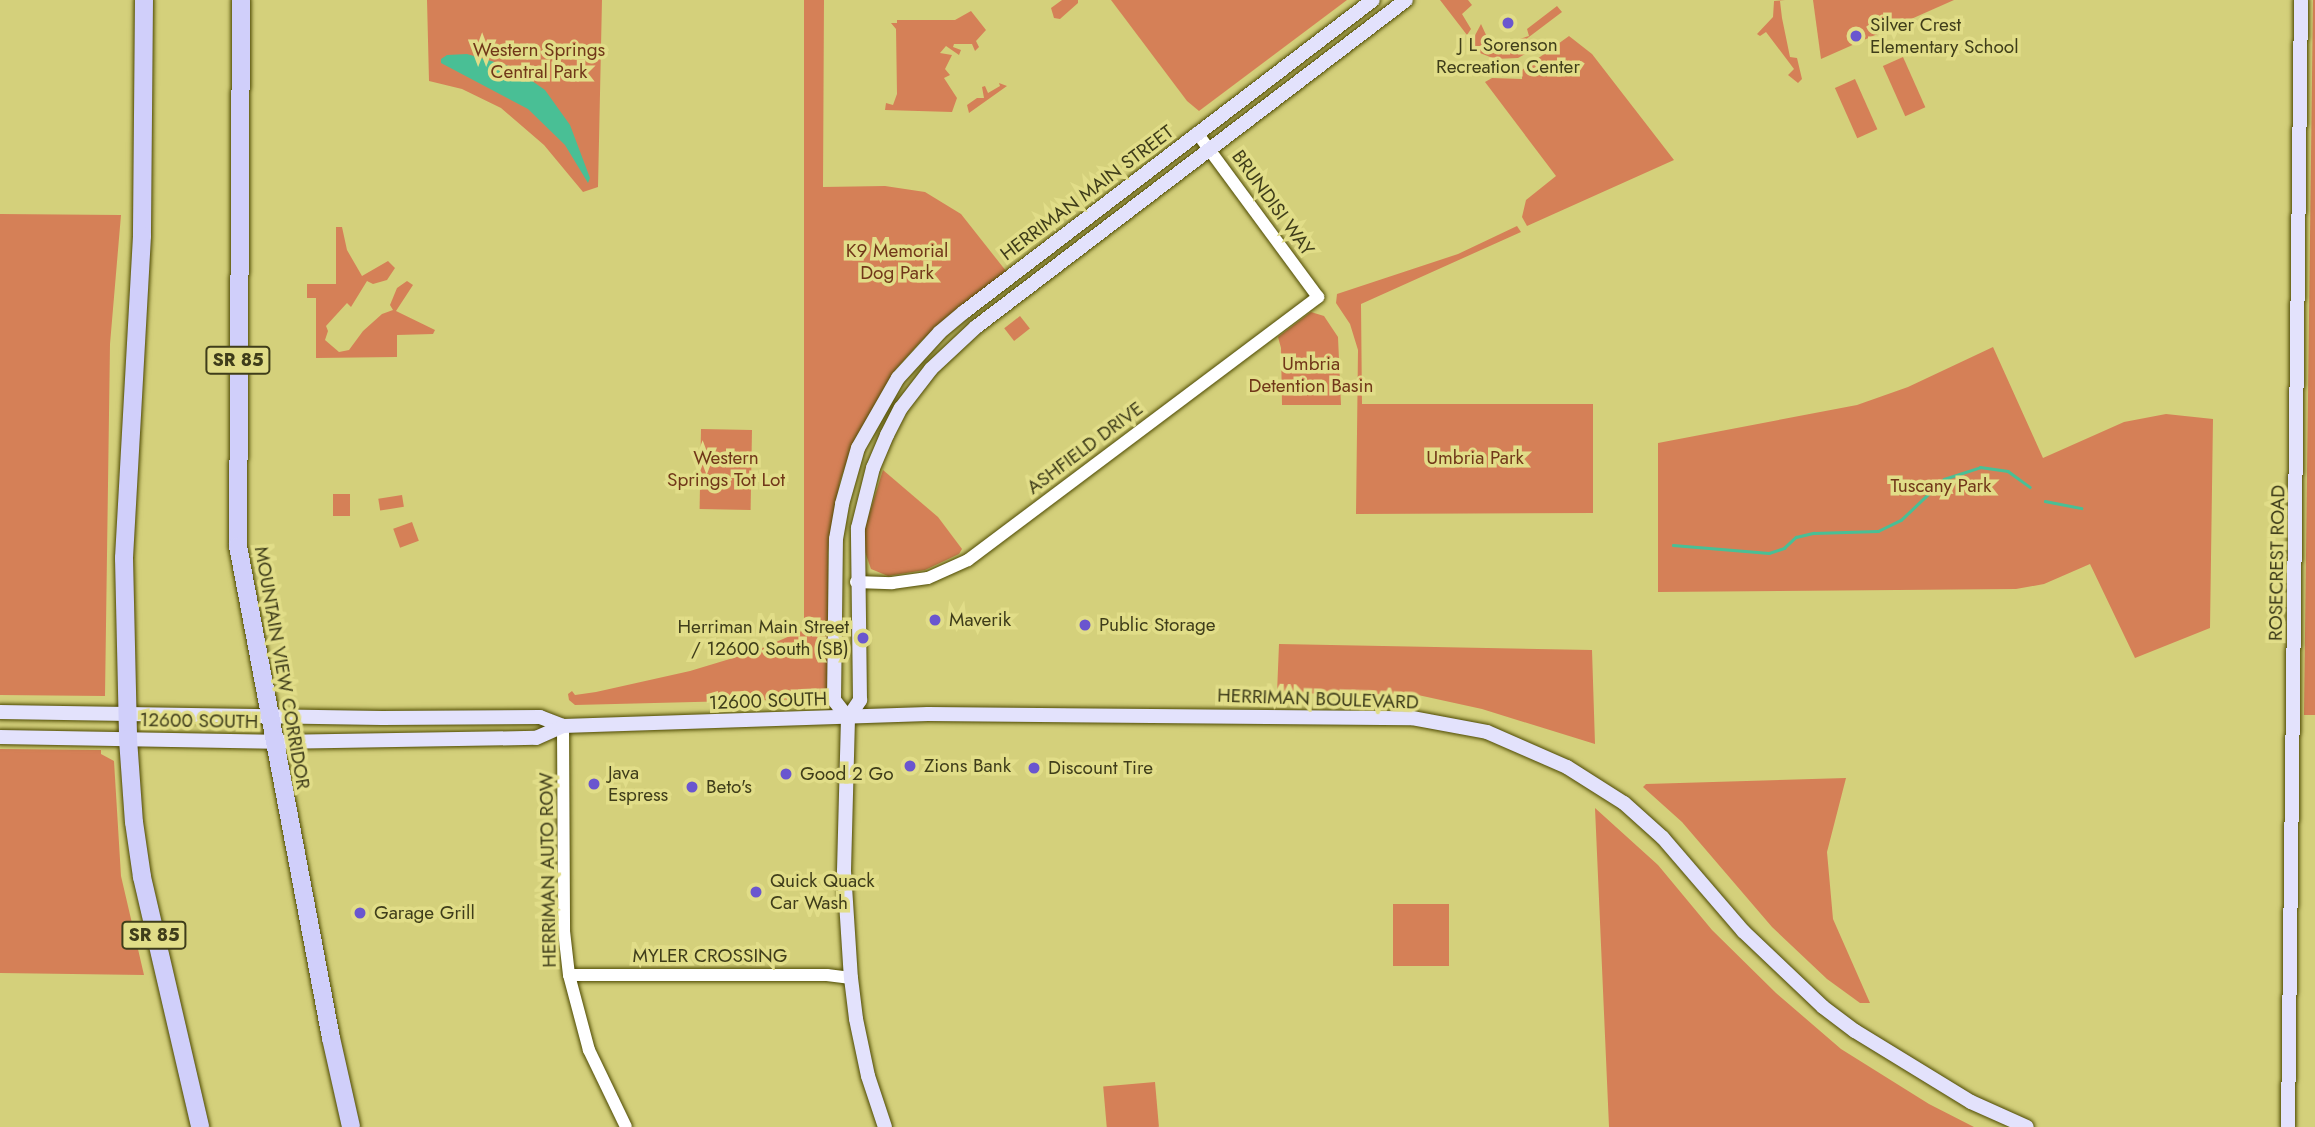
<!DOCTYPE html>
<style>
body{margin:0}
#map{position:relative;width:2315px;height:1127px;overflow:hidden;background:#d4d07b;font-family:Jost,sans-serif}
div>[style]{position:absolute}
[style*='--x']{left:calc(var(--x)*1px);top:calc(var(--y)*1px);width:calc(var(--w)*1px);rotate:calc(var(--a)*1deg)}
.green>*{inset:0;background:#d58057;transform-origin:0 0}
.water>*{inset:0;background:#49bf95}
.stream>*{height:2.5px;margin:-1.25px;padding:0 1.25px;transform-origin:1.25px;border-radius:1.25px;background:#49bf95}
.roads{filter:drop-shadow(0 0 2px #4d4900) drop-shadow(0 0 2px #4d4900)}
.minor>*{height:12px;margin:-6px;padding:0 6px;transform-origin:6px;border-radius:6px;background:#fff}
.major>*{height:14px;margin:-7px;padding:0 7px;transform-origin:7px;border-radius:7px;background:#e3e2fc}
.highway>*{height:18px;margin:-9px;padding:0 9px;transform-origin:9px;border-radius:9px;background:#d0cffa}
.dots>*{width:19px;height:19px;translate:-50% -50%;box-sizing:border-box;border:4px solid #e1dd88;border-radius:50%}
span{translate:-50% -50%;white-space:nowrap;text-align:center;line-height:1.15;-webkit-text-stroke:7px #e1dd88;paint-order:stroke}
.shield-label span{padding:2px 5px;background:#e1dd88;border:2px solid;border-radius:5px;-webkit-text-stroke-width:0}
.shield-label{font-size:18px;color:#3f3d1a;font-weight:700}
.poi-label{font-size:19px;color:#3f3d1a}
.left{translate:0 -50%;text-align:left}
.right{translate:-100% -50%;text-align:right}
.park-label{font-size:19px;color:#713719}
.street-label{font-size:19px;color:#3f3d1a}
</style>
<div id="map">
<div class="green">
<div style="clip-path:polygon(427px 0,602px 0,598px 187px,583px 192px,544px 145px,501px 108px,462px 89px,429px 81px)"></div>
<div style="clip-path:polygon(804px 0,824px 0,823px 187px,885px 186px,925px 192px,961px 214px,1006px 271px,921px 341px,895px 370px,854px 441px,840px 481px,828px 552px,828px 685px,824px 695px,814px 699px,575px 705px,569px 700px,568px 694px,572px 691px,575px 695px,596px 692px,690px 671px,753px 652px,804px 630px)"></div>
<div style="clip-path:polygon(1062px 0,1078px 0,1078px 3px,1060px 19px,1054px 18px,1051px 8px)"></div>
<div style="clip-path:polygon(1111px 0,1347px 0,1199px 111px,1187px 101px)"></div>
<div style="clip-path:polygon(1440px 0,1468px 0,1472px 5px,1462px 14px,1471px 29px,1467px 35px)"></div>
<div style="clip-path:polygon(1785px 0,1780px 1px,1782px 18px,1790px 57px,1797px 58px,1802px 79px,1798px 83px,1788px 75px,1794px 69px,1766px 32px,1760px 36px,1757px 34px,1773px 17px,1774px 1px)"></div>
<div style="clip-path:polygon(1813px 0,1954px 0,1821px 59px)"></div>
<div style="clip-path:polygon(2313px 0,2315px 0,2315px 715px,2304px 715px)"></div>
<div style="clip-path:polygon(1557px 6px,1562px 12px,1521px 43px,1527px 53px,1518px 58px,1495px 59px,1480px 53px,1472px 41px,1481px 24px,1492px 48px,1529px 36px,1527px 29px)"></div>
<div style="clip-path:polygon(971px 11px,986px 30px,976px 41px,979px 47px,975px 51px,972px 44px,954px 44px,953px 47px,961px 50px,959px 55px,946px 46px,940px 53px,952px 55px,945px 69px,950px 75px,944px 78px,957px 98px,952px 112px,885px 110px,886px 103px,893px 105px,897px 94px,896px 29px,891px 23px,897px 23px,897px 20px,955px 20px)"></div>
<div style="clip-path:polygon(1569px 36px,1592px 54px,1674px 160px,1527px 226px,1522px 217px,1526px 200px,1556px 176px,1485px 82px,1492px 78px,1522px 79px,1522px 70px)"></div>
<div style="left:1903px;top:57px;width:55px;height:22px;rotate:66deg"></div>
<div style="left:1855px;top:79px;width:55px;height:22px;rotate:66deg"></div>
<div style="clip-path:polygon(999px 83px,1007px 86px,969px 113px,967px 105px,977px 98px,984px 98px,982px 87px,985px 86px,988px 93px,1000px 86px)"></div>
<div style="clip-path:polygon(0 214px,121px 215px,110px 344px,105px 696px,0 695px)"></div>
<div style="clip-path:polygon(1517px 226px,1521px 232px,1361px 304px,1362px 404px,1593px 404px,1593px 513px,1356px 514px,1358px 350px,1350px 324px,1336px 303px,1337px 294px,1458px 254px)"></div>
<div style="clip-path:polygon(336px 227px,342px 227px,347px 250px,362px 276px,388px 261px,395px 268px,387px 280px,373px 284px,367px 281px,351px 307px,347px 303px,326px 326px,328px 331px,325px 340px,339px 352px,349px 350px,363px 331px,382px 314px,393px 310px,390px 305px,397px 288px,407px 281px,413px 285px,396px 311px,435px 330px,433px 334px,397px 335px,397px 357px,316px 358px,316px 298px,307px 298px,307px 284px,336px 284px)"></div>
<div style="clip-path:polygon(1311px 312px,1324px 316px,1338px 337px,1341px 405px,1282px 405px,1281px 348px,1278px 337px)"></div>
<div style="left:1020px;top:316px;width:16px;height:20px;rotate:52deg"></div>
<div style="clip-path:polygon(1993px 347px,2043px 458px,2124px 422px,2166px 414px,2213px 419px,2210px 628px,2135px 658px,2090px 564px,2044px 584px,2016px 589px,1658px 592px,1658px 443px,1857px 405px,1908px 387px)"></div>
<div style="left:701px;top:429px;width:51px;height:80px;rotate:1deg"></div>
<div style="clip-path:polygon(883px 470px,938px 517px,962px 549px,959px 554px,925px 570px,888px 576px,871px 569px,864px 549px,865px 528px)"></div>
<div style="left:333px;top:494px;width:17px;height:22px"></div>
<div style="left:402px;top:495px;width:12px;height:24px;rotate:81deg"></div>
<div style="left:412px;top:522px;width:20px;height:20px;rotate:70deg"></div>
<div style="clip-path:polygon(1279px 644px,1592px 650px,1595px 744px,1482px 709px,1418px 695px,1277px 693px)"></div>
<div style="clip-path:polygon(0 749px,101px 750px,101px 754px,114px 761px,121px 876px,144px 975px,0 973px)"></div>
<div style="clip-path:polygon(1846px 778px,1827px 852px,1833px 919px,1870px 1003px,1860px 1003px,1827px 979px,1772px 927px,1682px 822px,1643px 787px,1646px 784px)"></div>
<div style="clip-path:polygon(1595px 808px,1658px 865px,1712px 930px,1776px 993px,1841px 1049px,1929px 1104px,1974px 1127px,1609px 1127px)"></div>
<div style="left:1393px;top:904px;width:56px;height:62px"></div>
<div style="left:1155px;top:1082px;width:45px;height:52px;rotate:85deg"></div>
</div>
<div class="water">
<div style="clip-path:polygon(467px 54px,512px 67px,545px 90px,570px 125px,590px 178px,588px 183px,565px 145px,528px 109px,441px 63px,441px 59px,447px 55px)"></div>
</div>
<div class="stream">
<div style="--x:2045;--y:501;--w:37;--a:11"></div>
<div style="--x:1673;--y:545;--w:96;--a:4.8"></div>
<div style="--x:1769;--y:553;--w:16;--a:-18"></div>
<div style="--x:1784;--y:548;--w:16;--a:-43"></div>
<div style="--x:1796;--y:537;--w:18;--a:-13"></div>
<div style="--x:1814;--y:533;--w:64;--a:-1.8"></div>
<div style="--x:1878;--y:531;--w:25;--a:-26"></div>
<div style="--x:1901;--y:520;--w:59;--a:-43.6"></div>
<div style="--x:1944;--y:479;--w:38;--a:-18"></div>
<div style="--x:1980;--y:467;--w:28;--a:8"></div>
<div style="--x:2008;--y:471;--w:27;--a:36"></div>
</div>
<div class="roads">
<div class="minor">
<div style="--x:856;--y:582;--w:36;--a:2"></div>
<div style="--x:892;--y:583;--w:36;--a:-8"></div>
<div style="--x:928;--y:578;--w:44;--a:-24.2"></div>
<div style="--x:968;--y:560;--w:438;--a:-36.9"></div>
<div style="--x:1318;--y:297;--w:204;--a:-126.4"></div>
<div style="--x:563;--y:726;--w:205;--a:89.7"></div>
<div style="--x:564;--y:931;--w:44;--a:83.5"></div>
<div style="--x:569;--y:975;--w:78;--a:75.1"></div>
<div style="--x:589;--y:1050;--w:85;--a:64.3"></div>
<div style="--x:569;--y:975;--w:258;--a:0"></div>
<div style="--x:827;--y:975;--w:24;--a:7"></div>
</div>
<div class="major">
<div style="--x:0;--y:712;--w:382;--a:0.9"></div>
<div style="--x:382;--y:718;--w:158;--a:-0.4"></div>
<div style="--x:540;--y:717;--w:25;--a:21"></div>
<div style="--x:848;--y:718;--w:22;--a:-56"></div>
<div style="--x:860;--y:700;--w:172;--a:-90.7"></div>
<div style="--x:858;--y:528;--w:62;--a:-76"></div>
<div style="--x:873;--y:468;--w:36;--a:-67"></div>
<div style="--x:887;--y:435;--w:30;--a:-63"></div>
<div style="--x:901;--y:408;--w:49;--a:-52.4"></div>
<div style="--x:931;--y:369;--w:62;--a:-43"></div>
<div style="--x:976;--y:327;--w:540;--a:-37.25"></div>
<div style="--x:848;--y:718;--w:23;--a:-128"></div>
<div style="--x:834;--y:700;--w:161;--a:-89.3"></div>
<div style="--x:836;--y:539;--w:36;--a:-80"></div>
<div style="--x:842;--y:504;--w:58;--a:-74.1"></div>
<div style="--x:858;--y:448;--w:81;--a:-60.3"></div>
<div style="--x:898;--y:378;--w:62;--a:-47.6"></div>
<div style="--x:940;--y:332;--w:31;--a:-40"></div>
<div style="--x:964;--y:312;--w:514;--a:-37.34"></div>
<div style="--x:848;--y:718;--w:153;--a:91.5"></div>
<div style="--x:844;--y:871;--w:107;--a:86.3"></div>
<div style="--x:851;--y:978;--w:41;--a:83"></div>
<div style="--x:856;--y:1019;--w:58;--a:78.1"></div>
<div style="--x:868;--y:1076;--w:54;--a:71.6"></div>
<div style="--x:0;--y:737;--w:273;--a:1"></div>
<div style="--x:273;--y:742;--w:263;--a:-0.9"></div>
<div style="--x:536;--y:738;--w:30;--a:-24"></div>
<div style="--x:563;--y:726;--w:365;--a:-1.9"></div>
<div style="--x:928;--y:714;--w:484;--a:0.5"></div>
<div style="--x:1412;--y:718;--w:76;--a:10.6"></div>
<div style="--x:1487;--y:732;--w:87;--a:23.6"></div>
<div style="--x:1567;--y:767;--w:67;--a:32.3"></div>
<div style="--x:1624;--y:803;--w:52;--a:41.9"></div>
<div style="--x:1663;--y:838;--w:123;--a:49.3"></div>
<div style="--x:1743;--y:931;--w:110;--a:43.5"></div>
<div style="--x:1823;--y:1007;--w:40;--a:37"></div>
<div style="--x:1855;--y:1031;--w:136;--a:31.5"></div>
<div style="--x:1971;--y:1102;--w:61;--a:24.1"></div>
<div style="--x:2288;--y:1127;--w:1127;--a:-89.34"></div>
</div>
<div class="highway">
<div style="--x:144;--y:0;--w:236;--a:90.5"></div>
<div style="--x:142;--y:236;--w:323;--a:93.2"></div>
<div style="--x:124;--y:558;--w:181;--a:88.7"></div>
<div style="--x:128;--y:739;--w:83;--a:85.9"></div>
<div style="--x:134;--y:822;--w:56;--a:81.7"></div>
<div style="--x:142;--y:877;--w:257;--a:76.9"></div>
<div style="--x:241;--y:0;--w:546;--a:90.31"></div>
<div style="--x:238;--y:546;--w:501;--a:79.3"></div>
<div style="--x:331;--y:1038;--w:91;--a:77.3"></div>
</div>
</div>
<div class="dots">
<div style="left:1508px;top:23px;background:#6a56cf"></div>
<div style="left:1856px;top:36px;background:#6a56cf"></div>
<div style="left:935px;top:620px;background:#6a56cf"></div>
<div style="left:1085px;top:625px;background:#6a56cf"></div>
<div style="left:863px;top:638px;background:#6a56cf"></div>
<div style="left:910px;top:766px;background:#6a56cf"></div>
<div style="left:1034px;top:768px;background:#6a56cf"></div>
<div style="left:786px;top:774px;background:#6a56cf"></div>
<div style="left:594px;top:784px;background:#6a56cf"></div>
<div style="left:692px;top:787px;background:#6a56cf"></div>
<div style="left:756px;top:892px;background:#6a56cf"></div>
<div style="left:360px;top:913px;background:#6a56cf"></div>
</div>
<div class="shield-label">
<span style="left:238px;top:360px">SR 85</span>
<span style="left:154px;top:935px">SR 85</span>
</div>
<div class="poi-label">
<span class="left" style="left:1870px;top:36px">Silver Crest<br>Elementary School</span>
<span style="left:1508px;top:56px">J L Sorenson<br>Recreation Center</span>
<span class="left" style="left:949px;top:620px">Maverik</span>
<span class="left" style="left:1099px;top:625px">Public Storage</span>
<span class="right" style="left:849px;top:638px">Herriman Main Street<br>/ 12600 South (SB)</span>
<span class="left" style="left:924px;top:766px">Zions Bank</span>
<span class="left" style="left:1048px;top:768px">Discount Tire</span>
<span class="left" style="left:608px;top:784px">Java<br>Espress</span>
<span class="left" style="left:800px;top:774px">Good 2 Go</span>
<span class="left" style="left:706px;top:787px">Beto's</span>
<span class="left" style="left:770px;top:892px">Quick Quack<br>Car Wash</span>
<span class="left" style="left:374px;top:913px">Garage Grill</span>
</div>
<div class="park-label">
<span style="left:539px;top:61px">Western Springs<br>Central Park</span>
<span style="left:897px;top:262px">K9 Memorial<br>Dog Park</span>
<span style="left:1311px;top:375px">Umbria<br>Detention Basin</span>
<span style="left:726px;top:469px">Western<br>Springs Tot Lot</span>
<span style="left:1475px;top:458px">Umbria Park</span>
<span style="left:1941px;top:486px">Tuscany Park</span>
</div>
<div class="street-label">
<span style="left:1087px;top:193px;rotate:-37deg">HERRIMAN MAIN STREET</span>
<span style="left:1273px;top:203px;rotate:54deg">BRUNDISI WAY</span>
<span style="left:1085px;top:448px;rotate:-37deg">ASHFIELD DRIVE</span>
<span style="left:2277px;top:563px;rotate:-89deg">ROSECREST ROAD</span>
<span style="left:282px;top:668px;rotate:80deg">MOUNTAIN VIEW CORRIDOR</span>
<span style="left:1318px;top:699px;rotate:2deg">HERRIMAN BOULEVARD</span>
<span style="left:768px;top:701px;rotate:-2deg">12600 SOUTH</span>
<span style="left:199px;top:721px;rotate:1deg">12600 SOUTH</span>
<span style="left:548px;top:870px;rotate:-91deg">HERRIMAN AUTO ROW</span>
<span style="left:710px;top:956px">MYLER CROSSING</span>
</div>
</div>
